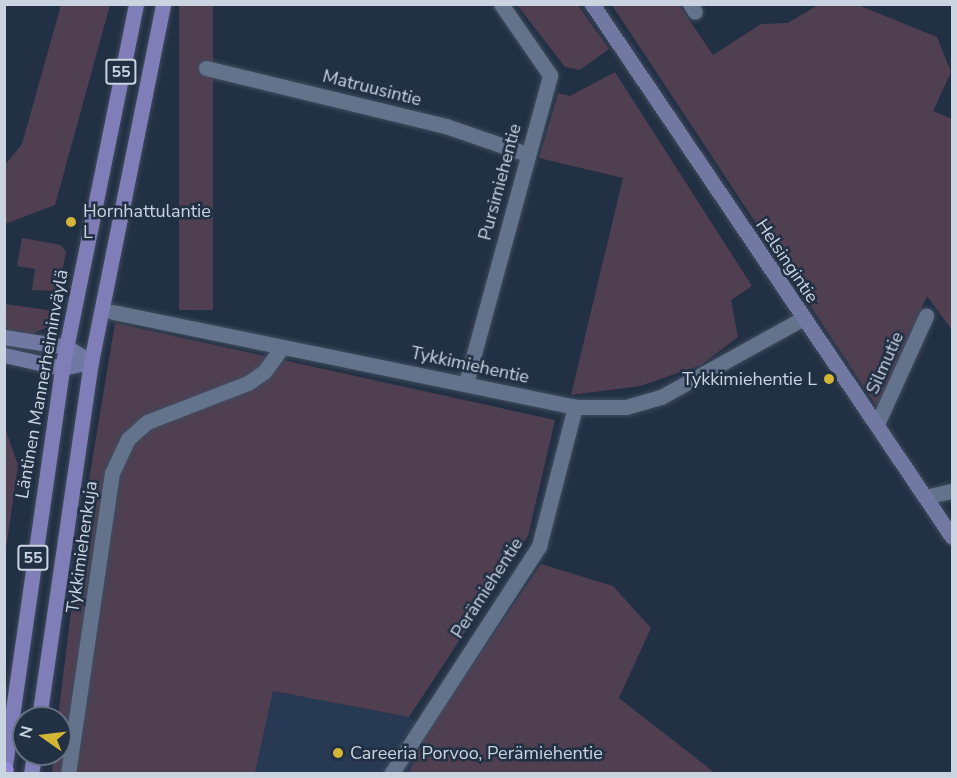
<!DOCTYPE html>
<meta charset="utf-8">
<style>
body{margin:0}
#map{position:relative;width:957px;height:778px;overflow:hidden;background:#223044;font-family:"Nunito Sans",sans-serif}
div>[style]{position:absolute}
[style*='--x']{left:calc(var(--x)*1px);top:calc(var(--y)*1px);width:calc(var(--w)*1px);rotate:calc(var(--a)*1deg)}
.built>*{inset:0;background:#273953}
.green>*{inset:0;background:#4f3f51;transform-origin:0 0}
.roads{filter:drop-shadow(0 0 2px #404c5d) drop-shadow(0 0 2px #404c5d)}
.street>*{height:15px;margin:-7.5px;padding:0 7.5px;transform-origin:7.5px;border-radius:7.5px;background:#63738b}
.secondary>*{height:15px;margin:-7.5px;padding:0 7.5px;transform-origin:7.5px;border-radius:7.5px;background:#7178a2}
.primary>*{height:15px;margin:-7.5px;padding:0 7.5px;transform-origin:7.5px;border-radius:7.5px;background:#807eb9}
.highway>*{height:18px;margin:-9px;padding:0 9px;transform-origin:9px;border-radius:9px;background:#9385d8}
.dots>*{width:16px;height:16px;translate:-50% -50%;box-sizing:border-box;border:3px solid #223044;border-radius:50%}
span{translate:-50% -50%;white-space:nowrap;text-align:center;line-height:1.15;-webkit-text-stroke:5px #223044;paint-order:stroke}
.shield-label span{padding:2px 4px;background:#223044;border:2px solid;border-radius:4px;-webkit-text-stroke-width:0}
.shield-label{font-size:16px;color:#cad3e0;font-weight:700}
.street-label{font-size:18px;color:#cad3e0}
.poi-label{font-size:18px;color:#cad3e0}
.left{translate:0 -50%;text-align:left}
.right{translate:-100% -50%;text-align:right}
.frame{position:absolute;inset:0;border:6px solid #cad3e0;pointer-events:none}
.north{position:absolute;left:12px;top:706px;width:60px;height:60px;box-sizing:border-box;background:#223044;border:2px solid #657182;border-radius:50%;rotate:284deg;font-size:16px;font-weight:700;line-height:24px;text-align:center;color:#cad3e0}
.north::after{content:'';display:block;margin:auto;width:21px;height:27px;background:#d4b635;clip-path:polygon(50% 0,100% 100%,50% 72%,0 100%)}
</style>
<div id="map">
<div class="built">
<div style="clip-path:polygon(273px 691px,409px 717px,427px 732px,408px 773px,255px 774px)"></div>
</div>
<div class="green">
<div style="clip-path:polygon(61px 5px,110px 5px,55px 205px,5px 224px,5px 165px,22px 144px)"></div>
<div style="left:179px;top:5px;width:34px;height:305px"></div>
<div style="clip-path:polygon(517px 5px,578px 5px,609px 49px,580px 70px,565px 67px)"></div>
<div style="clip-path:polygon(612px 5px,679px 5px,713px 55px,761px 24px,788px 23px,818px 5px,858px 5px,937px 37px,951px 72px,933px 111px,952px 119px,952px 330px,927px 296px,877px 407px)"></div>
<div style="clip-path:polygon(615px 72px,752px 286px,731px 300px,738px 337px,701px 365px,640px 386px,571px 395px,623px 178px,539px 158px,558px 93px,570px 96px)"></div>
<div style="clip-path:polygon(22px 238px,61px 245px,66px 252px,58px 291px,32px 290px,35px 269px,17px 266px)"></div>
<div style="clip-path:polygon(5px 304px,54px 311px,52px 325px,32px 334px,5px 329px)"></div>
<div style="clip-path:polygon(115px 323px,555px 420px,528px 536px,409px 717px,273px 691px,255px 773px,52px 774px,54px 754px,60px 754px,58px 718px,82px 522px)"></div>
<div style="clip-path:polygon(5px 428px,18px 465px,5px 556px)"></div>
<div style="clip-path:polygon(541px 564px,613px 586px,651px 628px,619px 698px,715px 773px,408px 774px,427px 732px)"></div>
</div>
<div class="roads">
<div class="street">
<div style="--x:690;--y:4;--w:9;--a:58"></div>
<div style="--x:206;--y:68;--w:247;--a:13.6"></div>
<div style="--x:446;--y:126;--w:86;--a:19.1"></div>
<div style="--x:113;--y:312;--w:472;--a:11.6"></div>
<div style="--x:575;--y:407;--w:51;--a:0"></div>
<div style="--x:626;--y:407;--w:36;--a:-16"></div>
<div style="--x:661;--y:397;--w:161;--a:-29"></div>
<div style="--x:466;--y:383;--w:319;--a:-74.7"></div>
<div style="--x:550;--y:75;--w:86;--a:-124.6"></div>
<div style="--x:877;--y:424;--w:119;--a:-65.6"></div>
<div style="--x:925;--y:497;--w:28;--a:-13"></div>
<div style="--x:68;--y:774;--w:304;--a:-81.7"></div>
<div style="--x:112;--y:473;--w:38;--a:-65"></div>
<div style="--x:128;--y:439;--w:25;--a:-42"></div>
<div style="--x:147;--y:422;--w:108;--a:-21.1"></div>
<div style="--x:248;--y:383;--w:19;--a:-35"></div>
<div style="--x:264;--y:372;--w:31;--a:-54"></div>
<div style="--x:391;--y:774;--w:272;--a:-57"></div>
<div style="--x:539;--y:546;--w:144;--a:-75.5"></div>
</div>
<div class="secondary">
<div style="--x:592;--y:4;--w:643;--a:55.96"></div>
<div style="--x:4;--y:337;--w:64;--a:9"></div>
<div style="--x:67;--y:347;--w:28;--a:32"></div>
<div style="--x:4;--y:355;--w:59;--a:12.6"></div>
<div style="--x:62;--y:368;--w:30;--a:-12"></div>
</div>
<div class="primary">
<div style="--x:39;--y:718;--w:360;--a:-81.7"></div>
<div style="--x:91;--y:362;--w:365;--a:-78.6"></div>
<div style="--x:4;--y:772;--w:408;--a:-81.8"></div>
<div style="--x:62;--y:368;--w:371;--a:-78.5"></div>
<div style="--x:31;--y:774;--w:20;--a:-81"></div>
</div>
<div class="highway">
<div style="--x:4;--y:771;--w:1;--a:-45"></div>
</div>
</div>
<div class="dots">
<div style="left:71px;top:222px;background:#d4b635"></div>
<div style="left:829px;top:379px;background:#d4b635"></div>
<div style="left:338px;top:753px;background:#d4b635"></div>
</div>
<div class="shield-label">
<span style="left:121px;top:72px">55</span>
<span style="left:33px;top:558px">55</span>
</div>
<div class="street-label">
<span style="left:372px;top:88px;rotate:14deg">Matruusintie</span>
<span style="left:500px;top:182px;rotate:-75deg">Pursimiehentie</span>
<span style="left:787px;top:261px;rotate:56deg">Helsingintie</span>
<span style="left:885px;top:363px;rotate:-66deg">Silmutie</span>
<span style="left:470px;top:365px;rotate:12deg">Tykkimiehentie</span>
<span style="left:42px;top:384px;rotate:-80deg">Läntinen Mannerheiminväylä</span>
<span style="left:82px;top:547px;rotate:-82deg">Tykkimiehenkuja</span>
<span style="left:487px;top:588px;rotate:-57deg">Perämiehentie</span>
</div>
<div class="poi-label">
<span class="left" style="left:83px;top:222px">Hornhattulantie<br>L</span>
<span class="right" style="left:817px;top:379px">Tykkimiehentie L</span>
<span class="left" style="left:350px;top:753px">Careeria Porvoo, Perämiehentie</span>
</div>
<div class="frame"></div>
<div class="north">N</div>
</div>
